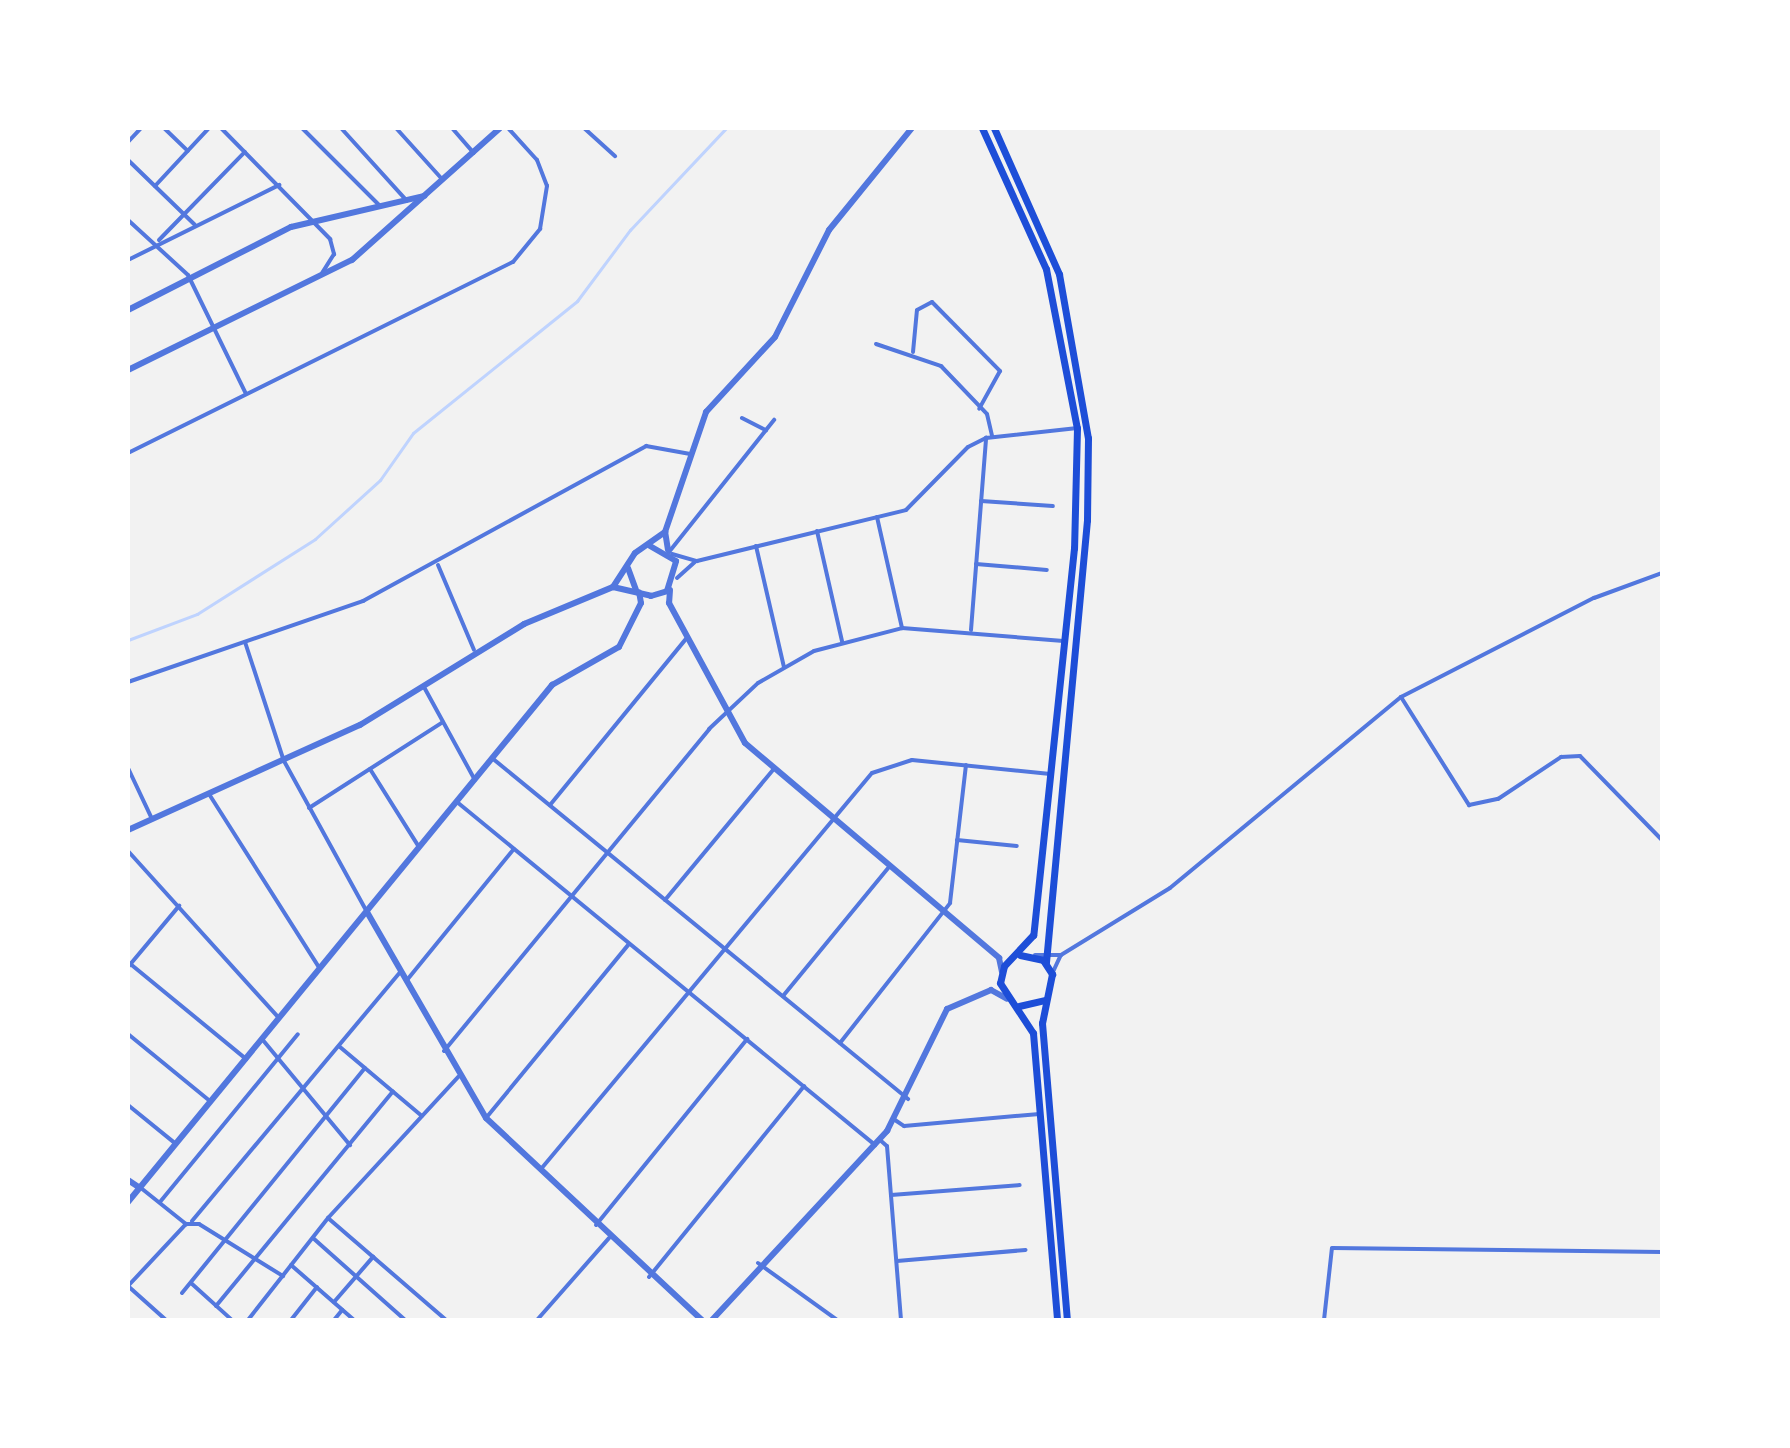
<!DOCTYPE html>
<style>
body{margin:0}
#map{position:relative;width:1790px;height:1448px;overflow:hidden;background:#f2f2f2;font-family:"IBM Plex Sans",sans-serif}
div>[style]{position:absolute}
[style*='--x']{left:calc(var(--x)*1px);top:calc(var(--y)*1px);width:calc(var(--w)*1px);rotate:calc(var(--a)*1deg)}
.stream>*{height:3px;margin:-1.5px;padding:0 1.5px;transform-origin:1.5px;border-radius:1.5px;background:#bfd3fe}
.minor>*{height:4px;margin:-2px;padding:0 2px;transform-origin:2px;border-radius:2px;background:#5277de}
.tertiary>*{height:6px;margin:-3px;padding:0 3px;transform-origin:3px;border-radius:3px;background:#5277de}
.primary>*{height:7px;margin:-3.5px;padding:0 3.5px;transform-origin:3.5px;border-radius:3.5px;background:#1d4ed8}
span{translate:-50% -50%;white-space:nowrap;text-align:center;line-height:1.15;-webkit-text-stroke:7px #fff;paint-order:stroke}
.frame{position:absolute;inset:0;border:130px solid #fff;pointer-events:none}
</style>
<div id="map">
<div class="stream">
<div style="--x:128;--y:640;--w:74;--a:-20.6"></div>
<div style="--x:197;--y:614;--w:140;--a:-32.4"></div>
<div style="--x:315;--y:539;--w:88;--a:-42.2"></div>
<div style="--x:380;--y:480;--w:57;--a:-54.9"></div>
<div style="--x:413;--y:433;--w:211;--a:-38.8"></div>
<div style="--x:577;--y:301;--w:89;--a:-53.3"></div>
<div style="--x:630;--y:230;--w:140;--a:-46.7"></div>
</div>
<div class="minor">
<div style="--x:164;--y:128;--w:33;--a:44"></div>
<div style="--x:221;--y:128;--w:156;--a:45.5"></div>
<div style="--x:330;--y:239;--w:16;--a:75"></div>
<div style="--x:334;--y:254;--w:22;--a:122"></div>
<div style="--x:302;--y:128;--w:110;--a:45"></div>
<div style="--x:341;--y:128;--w:98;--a:47.9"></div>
<div style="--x:396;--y:128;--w:69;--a:48"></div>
<div style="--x:452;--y:128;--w:33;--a:49"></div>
<div style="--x:584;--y:128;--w:42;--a:42.1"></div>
<div style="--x:128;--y:142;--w:19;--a:-47"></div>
<div style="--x:128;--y:160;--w:93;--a:44.1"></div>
<div style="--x:155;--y:186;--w:79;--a:-47"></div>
<div style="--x:128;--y:220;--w:81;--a:42.5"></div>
<div style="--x:188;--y:275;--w:132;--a:64"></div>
<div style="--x:159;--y:240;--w:123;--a:-45.7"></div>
<div style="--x:128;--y:260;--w:169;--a:-26.4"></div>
<div style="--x:876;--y:344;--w:69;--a:18.7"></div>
<div style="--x:941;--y:366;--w:66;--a:46.2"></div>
<div style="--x:987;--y:414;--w:23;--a:77"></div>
<div style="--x:913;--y:352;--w:42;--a:-84.6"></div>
<div style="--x:917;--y:310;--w:17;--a:-28"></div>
<div style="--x:932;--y:302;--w:97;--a:45.4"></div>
<div style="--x:1000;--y:371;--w:43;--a:118.9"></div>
<div style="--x:742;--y:418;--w:27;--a:27"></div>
<div style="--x:128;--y:453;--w:430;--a:-26.4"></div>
<div style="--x:513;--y:262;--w:43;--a:-50.7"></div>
<div style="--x:540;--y:229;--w:44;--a:-80.8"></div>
<div style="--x:547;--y:186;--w:28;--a:-111"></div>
<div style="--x:537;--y:160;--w:43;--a:-132.2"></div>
<div style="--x:981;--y:501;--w:72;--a:4"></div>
<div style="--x:877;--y:517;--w:114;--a:77.3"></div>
<div style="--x:817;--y:531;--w:113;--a:77.2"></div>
<div style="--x:756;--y:546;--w:124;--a:77"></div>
<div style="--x:669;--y:552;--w:169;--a:-51.5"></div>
<div style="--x:672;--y:554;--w:26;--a:16"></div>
<div style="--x:697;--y:561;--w:215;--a:-13.7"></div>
<div style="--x:906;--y:510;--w:88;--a:-45.5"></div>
<div style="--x:968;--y:447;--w:20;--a:-27"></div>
<div style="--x:986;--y:438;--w:92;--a:-6.3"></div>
<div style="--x:976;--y:564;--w:71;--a:4.8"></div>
<div style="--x:438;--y:565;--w:92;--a:67"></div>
<div style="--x:677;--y:578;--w:24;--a:-42"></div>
<div style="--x:971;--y:630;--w:193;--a:-85.5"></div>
<div style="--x:245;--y:642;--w:125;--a:71.9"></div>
<div style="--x:284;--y:761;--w:172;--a:61.2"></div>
<div style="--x:128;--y:682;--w:249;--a:-19"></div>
<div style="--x:363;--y:601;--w:323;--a:-28.7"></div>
<div style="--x:646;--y:446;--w:45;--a:10.3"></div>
<div style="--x:424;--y:687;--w:106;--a:61.3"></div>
<div style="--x:1401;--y:697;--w:128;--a:57.8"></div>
<div style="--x:1469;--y:805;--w:30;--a:-12"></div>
<div style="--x:1498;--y:799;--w:76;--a:-33.7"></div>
<div style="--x:1561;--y:757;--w:19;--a:-3"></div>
<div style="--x:1580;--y:756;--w:117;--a:45.7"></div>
<div style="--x:492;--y:758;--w:538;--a:39.34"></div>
<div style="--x:128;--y:768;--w:56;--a:64.8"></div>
<div style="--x:370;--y:769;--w:92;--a:57.9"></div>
<div style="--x:209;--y:794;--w:205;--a:57.6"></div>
<div style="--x:457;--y:802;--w:541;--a:39.37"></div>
<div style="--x:550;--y:805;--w:215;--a:-50.7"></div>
<div style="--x:309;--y:808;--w:159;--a:-32.7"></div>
<div style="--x:957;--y:840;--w:60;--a:5.7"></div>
<div style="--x:128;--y:851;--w:225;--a:47.9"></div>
<div style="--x:665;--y:900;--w:168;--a:-50.3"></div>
<div style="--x:1035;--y:955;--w:26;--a:0"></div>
<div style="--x:1061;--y:955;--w:128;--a:-31.6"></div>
<div style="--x:1170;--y:888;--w:300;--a:-39.6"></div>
<div style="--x:1401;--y:697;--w:217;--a:-27.2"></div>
<div style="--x:1594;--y:598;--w:72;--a:-20.2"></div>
<div style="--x:128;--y:962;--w:153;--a:39.4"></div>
<div style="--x:128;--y:967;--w:80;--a:-50.1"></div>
<div style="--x:1052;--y:974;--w:21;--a:-65"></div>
<div style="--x:407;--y:980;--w:169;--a:-50.8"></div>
<div style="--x:783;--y:996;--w:166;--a:-50.6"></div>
<div style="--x:128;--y:1034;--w:107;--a:39.3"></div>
<div style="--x:262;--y:1039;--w:138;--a:50.3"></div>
<div style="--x:840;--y:1043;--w:178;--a:-51.8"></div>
<div style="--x:950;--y:903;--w:139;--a:-83.4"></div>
<div style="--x:340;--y:1047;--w:107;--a:40.1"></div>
<div style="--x:444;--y:1051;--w:417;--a:-50.5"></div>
<div style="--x:709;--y:729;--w:67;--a:-43.2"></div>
<div style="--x:758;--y:683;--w:64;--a:-29.7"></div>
<div style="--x:814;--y:651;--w:91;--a:-14.6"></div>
<div style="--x:902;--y:628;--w:162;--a:4.6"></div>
<div style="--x:128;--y:1105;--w:62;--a:39.1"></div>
<div style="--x:486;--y:1118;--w:225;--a:-50.6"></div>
<div style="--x:895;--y:1120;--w:11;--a:34"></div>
<div style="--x:904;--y:1126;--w:136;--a:-5.1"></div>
<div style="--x:880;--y:1140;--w:9;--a:41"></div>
<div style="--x:887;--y:1146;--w:175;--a:85.4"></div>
<div style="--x:541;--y:1169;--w:516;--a:-50.11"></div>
<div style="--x:872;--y:773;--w:42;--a:-18"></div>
<div style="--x:912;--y:760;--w:139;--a:5.8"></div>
<div style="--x:141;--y:1188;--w:58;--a:38.7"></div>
<div style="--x:891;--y:1195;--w:129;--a:-4.4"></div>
<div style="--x:160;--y:1202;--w:217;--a:-50.6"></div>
<div style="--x:328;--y:1218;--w:156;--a:40.8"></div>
<div style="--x:192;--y:1221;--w:324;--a:-50.1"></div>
<div style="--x:186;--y:1224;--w:13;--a:0"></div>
<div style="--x:199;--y:1224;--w:99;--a:31.8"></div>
<div style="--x:596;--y:1225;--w:240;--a:-50.9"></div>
<div style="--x:313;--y:1238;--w:123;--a:41.7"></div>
<div style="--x:897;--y:1261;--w:129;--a:-4.9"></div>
<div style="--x:758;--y:1263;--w:97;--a:35.8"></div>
<div style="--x:291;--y:1265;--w:84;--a:41.1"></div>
<div style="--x:649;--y:1277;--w:246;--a:-50.9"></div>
<div style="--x:191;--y:1283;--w:55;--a:42.1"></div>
<div style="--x:182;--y:1293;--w:290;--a:-50.9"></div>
<div style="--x:334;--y:1302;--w:60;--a:-49.1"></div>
<div style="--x:216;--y:1306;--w:278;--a:-50.5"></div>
<div style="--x:166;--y:1320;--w:51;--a:-138.2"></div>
<div style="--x:128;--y:1286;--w:85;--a:-46.9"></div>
<div style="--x:248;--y:1320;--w:130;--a:-51.9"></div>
<div style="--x:328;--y:1218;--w:192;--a:-47.3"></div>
<div style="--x:291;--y:1320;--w:42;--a:-51.8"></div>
<div style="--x:334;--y:1320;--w:13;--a:-51"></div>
<div style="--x:537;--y:1320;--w:109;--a:-48.7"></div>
<div style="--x:1324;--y:1320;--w:72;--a:-83.7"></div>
<div style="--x:1332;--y:1248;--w:330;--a:0.7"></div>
</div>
<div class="tertiary">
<div style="--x:128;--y:310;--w:183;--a:-27"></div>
<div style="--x:291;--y:227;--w:137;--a:-13.1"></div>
<div style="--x:128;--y:370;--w:250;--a:-26.2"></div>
<div style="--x:352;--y:260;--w:198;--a:-41.7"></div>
<div style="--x:668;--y:550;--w:18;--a:-99"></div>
<div style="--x:665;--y:532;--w:127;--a:-71.1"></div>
<div style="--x:706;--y:412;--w:102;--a:-47.4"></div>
<div style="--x:775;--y:337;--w:120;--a:-63.2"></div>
<div style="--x:829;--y:230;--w:132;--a:-50.9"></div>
<div style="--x:628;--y:568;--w:23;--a:70"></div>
<div style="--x:613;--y:587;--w:40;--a:-57.1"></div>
<div style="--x:635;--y:553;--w:37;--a:-35"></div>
<div style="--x:670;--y:590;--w:13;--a:94"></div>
<div style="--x:669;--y:603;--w:159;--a:61.5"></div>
<div style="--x:745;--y:743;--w:333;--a:40.2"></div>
<div style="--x:999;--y:958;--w:14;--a:78"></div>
<div style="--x:128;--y:830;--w:255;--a:-24.4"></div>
<div style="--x:360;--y:725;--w:193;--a:-31.6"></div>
<div style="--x:524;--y:624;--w:96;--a:-22.6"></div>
<div style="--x:613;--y:587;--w:39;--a:13"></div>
<div style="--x:651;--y:596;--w:17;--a:-17"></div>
<div style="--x:667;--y:591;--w:31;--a:-73"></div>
<div style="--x:676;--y:561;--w:30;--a:-150"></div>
<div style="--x:367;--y:912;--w:238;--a:60"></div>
<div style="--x:486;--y:1118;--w:296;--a:43.1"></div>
<div style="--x:128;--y:1180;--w:14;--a:34"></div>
<div style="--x:128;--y:1202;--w:669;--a:-50.64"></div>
<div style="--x:552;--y:685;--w:77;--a:-29.6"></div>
<div style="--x:619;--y:647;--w:49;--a:-63.4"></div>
<div style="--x:641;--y:603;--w:11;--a:-100"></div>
<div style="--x:712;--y:1320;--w:258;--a:-47.2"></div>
<div style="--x:887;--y:1131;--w:136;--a:-63.8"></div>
<div style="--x:947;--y:1009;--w:48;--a:-23.4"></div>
<div style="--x:991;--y:990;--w:18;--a:29"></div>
</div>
<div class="primary">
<div style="--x:982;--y:128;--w:155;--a:65.6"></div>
<div style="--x:1046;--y:269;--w:162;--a:79"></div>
<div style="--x:1077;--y:428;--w:120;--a:91.4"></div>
<div style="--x:1074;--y:548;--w:389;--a:96"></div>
<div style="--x:1033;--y:935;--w:42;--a:133.1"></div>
<div style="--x:1004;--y:966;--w:17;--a:103"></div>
<div style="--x:1000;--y:983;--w:60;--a:56.6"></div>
<div style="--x:1033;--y:1033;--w:288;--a:85.2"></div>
<div style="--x:994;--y:128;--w:160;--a:66"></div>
<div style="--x:1059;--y:274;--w:167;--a:80"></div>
<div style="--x:1088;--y:438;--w:82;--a:90.7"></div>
<div style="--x:1087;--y:520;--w:445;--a:95.3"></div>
<div style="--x:1020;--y:955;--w:24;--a:12"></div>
<div style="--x:1043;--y:960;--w:17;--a:57"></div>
<div style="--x:1052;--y:974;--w:50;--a:101.5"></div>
<div style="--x:1042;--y:1023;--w:298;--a:85.2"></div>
<div style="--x:1019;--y:1006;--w:26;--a:-13"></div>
</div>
<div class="frame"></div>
</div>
